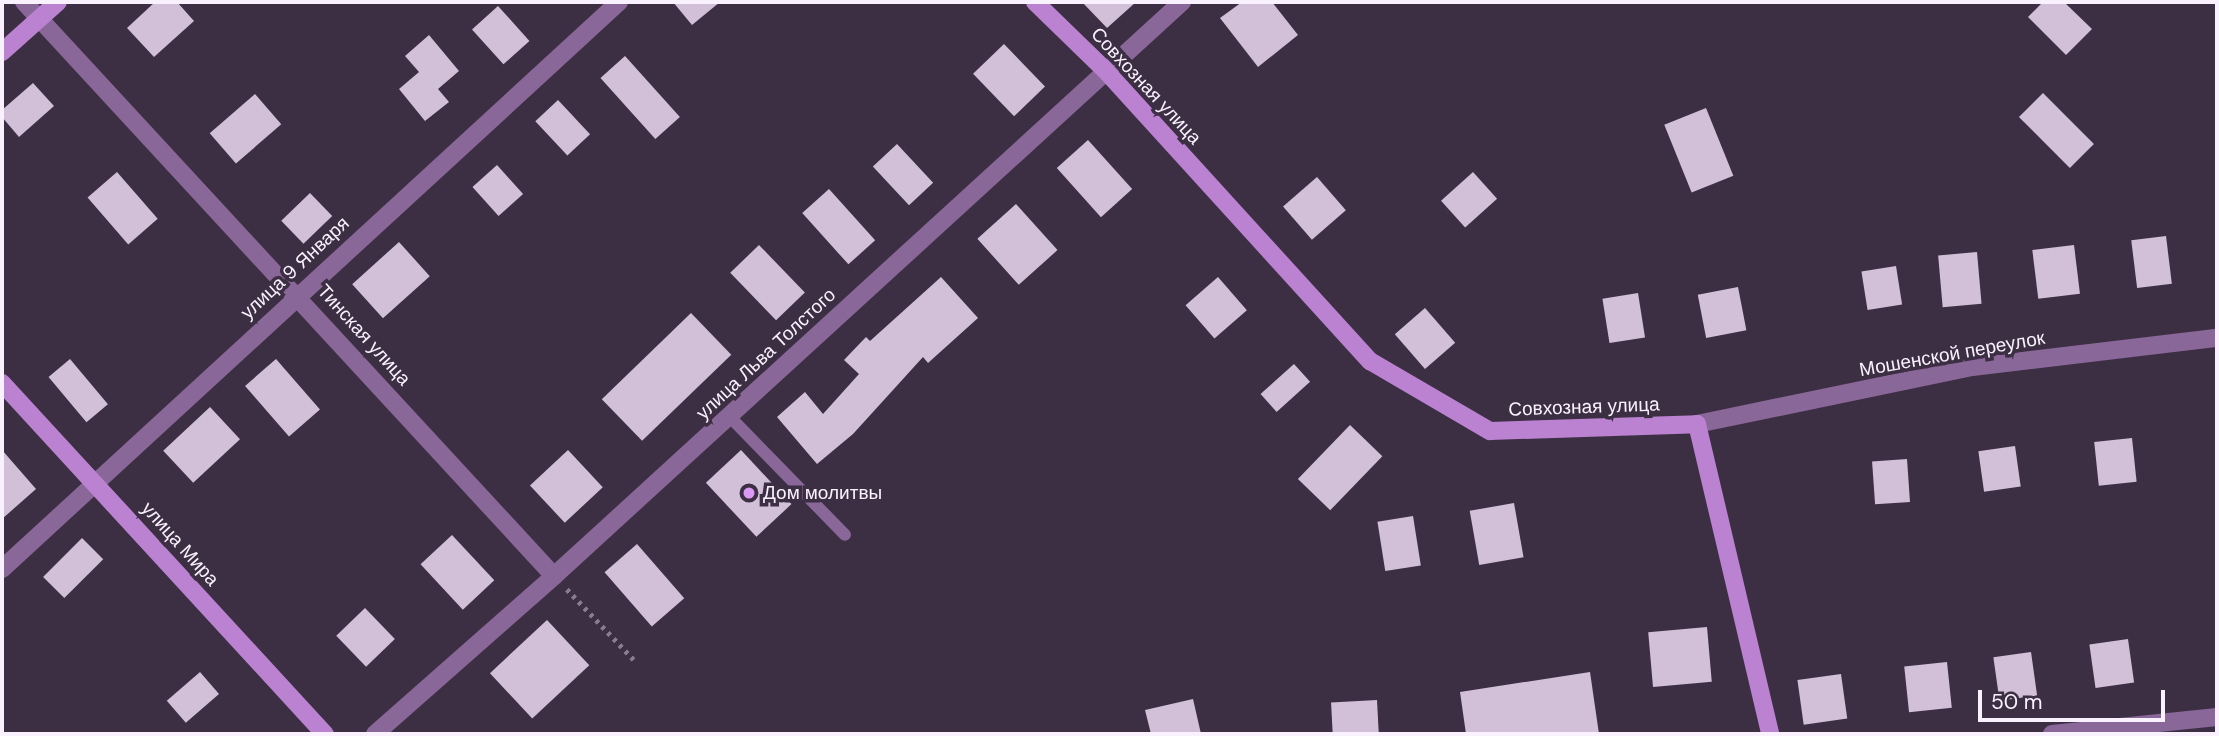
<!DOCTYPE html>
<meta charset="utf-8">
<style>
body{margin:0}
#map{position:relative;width:2219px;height:736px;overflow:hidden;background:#3d2f43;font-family:"DM Sans",sans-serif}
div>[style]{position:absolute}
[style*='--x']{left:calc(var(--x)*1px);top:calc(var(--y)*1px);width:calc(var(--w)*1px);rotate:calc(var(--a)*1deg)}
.building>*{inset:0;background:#d2c0d9;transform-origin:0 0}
.path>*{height:4.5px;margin-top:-2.25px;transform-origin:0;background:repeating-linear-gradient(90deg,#877b8d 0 3.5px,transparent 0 8.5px)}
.lane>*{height:12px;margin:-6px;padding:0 6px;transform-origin:6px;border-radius:6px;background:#8a6799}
.street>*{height:18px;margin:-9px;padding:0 9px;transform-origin:9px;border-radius:9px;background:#8a6799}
.secondary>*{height:18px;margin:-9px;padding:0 9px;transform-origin:9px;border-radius:9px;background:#ba82d1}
.dots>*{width:19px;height:19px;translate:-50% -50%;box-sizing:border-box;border:4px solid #3d2f43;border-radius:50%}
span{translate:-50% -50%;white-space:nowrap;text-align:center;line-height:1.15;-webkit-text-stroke:7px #3d2f43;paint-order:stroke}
.street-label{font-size:19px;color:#faf1fe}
.poi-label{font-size:19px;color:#faf1fe}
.left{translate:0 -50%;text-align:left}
.frame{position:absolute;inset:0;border:4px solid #faf1fe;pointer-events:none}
.scale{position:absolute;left:1978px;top:690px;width:187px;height:32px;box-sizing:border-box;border:4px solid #faf1fe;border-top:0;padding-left:9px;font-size:21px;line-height:24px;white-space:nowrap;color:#faf1fe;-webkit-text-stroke:5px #3d2f43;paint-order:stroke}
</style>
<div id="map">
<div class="building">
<div style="clip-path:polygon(155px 2px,177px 2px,194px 21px,154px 57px,127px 28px)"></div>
<div style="clip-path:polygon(673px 2px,720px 2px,692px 25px)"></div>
<div style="clip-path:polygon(1082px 2px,1136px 2px,1107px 28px)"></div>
<div style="clip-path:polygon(1242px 2px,1272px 2px,1298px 35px,1258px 67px,1220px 18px)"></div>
<div style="clip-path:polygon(2043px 2px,2064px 2px,2092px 29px,2066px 55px,2028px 17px)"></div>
<div style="left:498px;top:6px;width:47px;height:35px;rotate:48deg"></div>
<div style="clip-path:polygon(429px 35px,459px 71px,438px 89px,449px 102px,425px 121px,399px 89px,419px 72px,405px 56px)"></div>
<div style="left:1004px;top:44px;width:59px;height:43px;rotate:46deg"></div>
<div style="left:625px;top:56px;width:82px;height:33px;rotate:48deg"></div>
<div style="clip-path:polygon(33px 83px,54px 106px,19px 137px,2px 117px,2px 110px)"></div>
<div style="left:2043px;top:93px;width:72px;height:34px;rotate:45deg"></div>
<div style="left:255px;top:94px;width:40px;height:60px;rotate:49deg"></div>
<div style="left:558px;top:100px;width:47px;height:31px;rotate:47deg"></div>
<div style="left:1706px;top:108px;width:73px;height:45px;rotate:68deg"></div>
<div style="left:1088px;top:140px;width:66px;height:42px;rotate:48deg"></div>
<div style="left:897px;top:144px;width:53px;height:33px;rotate:47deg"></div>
<div style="left:497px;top:165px;width:39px;height:33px;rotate:48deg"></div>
<div style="left:117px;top:172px;width:62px;height:39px;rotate:49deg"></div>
<div style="left:1473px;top:172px;width:36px;height:43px;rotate:48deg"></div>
<div style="left:1317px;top:177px;width:44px;height:45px;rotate:49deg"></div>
<div style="left:829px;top:189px;width:69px;height:36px;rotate:48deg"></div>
<div style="left:310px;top:193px;width:32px;height:40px;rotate:46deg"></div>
<div style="left:1016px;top:204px;width:62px;height:52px;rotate:48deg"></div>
<div style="left:2166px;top:236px;width:48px;height:35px;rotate:83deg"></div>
<div style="left:399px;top:242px;width:46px;height:63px;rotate:48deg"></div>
<div style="left:759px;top:245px;width:66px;height:40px;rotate:46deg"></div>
<div style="left:2074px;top:245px;width:49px;height:42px;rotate:83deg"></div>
<div style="left:1977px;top:252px;width:52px;height:39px;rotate:85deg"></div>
<div style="left:1896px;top:266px;width:39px;height:35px;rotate:81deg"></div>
<div style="clip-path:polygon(941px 277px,978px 318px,928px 363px,923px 357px,853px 434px,817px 464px,777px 417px,805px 392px,823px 414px,859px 374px,844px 360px,866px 337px,870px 341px)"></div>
<div style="left:1218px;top:277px;width:44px;height:43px;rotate:49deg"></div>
<div style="left:1738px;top:287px;width:44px;height:41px;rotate:79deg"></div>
<div style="left:1638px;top:293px;width:45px;height:36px;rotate:81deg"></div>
<div style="left:1425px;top:308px;width:46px;height:40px;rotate:49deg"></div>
<div style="left:691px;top:313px;width:58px;height:124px;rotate:46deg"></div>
<div style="left:70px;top:359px;width:59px;height:28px;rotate:50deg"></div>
<div style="left:276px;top:359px;width:67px;height:41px;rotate:49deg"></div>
<div style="left:1294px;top:364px;width:24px;height:45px;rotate:48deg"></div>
<div style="left:210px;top:407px;width:44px;height:64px;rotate:47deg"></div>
<div style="left:1350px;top:425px;width:45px;height:75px;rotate:44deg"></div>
<div style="left:2132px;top:438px;width:44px;height:38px;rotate:84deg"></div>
<div style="left:2015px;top:446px;width:41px;height:37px;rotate:82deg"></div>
<div style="clip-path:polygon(2px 450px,36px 489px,2px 519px)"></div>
<div style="left:568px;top:450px;width:51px;height:52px;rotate:47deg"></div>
<div style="left:741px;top:450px;width:74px;height:48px;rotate:47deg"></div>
<div style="left:1907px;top:459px;width:43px;height:35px;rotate:86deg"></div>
<div style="left:1514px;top:503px;width:55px;height:45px;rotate:80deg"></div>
<div style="left:1413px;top:516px;width:50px;height:36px;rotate:81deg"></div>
<div style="left:452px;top:535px;width:62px;height:43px;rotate:47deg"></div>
<div style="left:82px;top:538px;width:30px;height:55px;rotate:45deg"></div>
<div style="left:637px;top:544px;width:72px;height:43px;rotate:49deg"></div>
<div style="left:365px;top:608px;width:43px;height:40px;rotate:46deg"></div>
<div style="left:547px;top:620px;width:62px;height:78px;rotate:47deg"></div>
<div style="left:1707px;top:627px;width:55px;height:59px;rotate:85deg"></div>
<div style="left:2128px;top:639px;width:44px;height:39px;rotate:82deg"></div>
<div style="left:2031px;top:652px;width:44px;height:38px;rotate:82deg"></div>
<div style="left:1947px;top:662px;width:46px;height:43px;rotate:84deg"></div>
<div style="left:200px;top:672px;width:29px;height:44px;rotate:49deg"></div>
<div style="clip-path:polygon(1590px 672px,1599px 734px,1466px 734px,1460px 692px)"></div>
<div style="left:1841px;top:674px;width:45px;height:44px;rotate:82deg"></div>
<div style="clip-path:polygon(1193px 699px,1201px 734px,1151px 734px,1145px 710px)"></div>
<div style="left:1377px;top:700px;width:34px;height:46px;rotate:87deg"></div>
</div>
<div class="path">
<div style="--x:567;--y:589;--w:100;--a:46.6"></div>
</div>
<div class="lane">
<div style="--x:729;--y:416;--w:166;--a:45.7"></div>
</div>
<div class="street">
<div style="--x:24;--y:2;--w:781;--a:47.28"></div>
<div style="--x:1697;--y:424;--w:281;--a:-11.7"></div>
<div style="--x:1972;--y:367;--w:247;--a:-6.8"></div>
<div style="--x:2;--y:569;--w:838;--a:-42.58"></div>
<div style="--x:375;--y:734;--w:239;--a:-41.4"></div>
<div style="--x:554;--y:576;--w:851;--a:-42.43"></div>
<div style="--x:2052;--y:734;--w:166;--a:-5.9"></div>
</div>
<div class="secondary">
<div style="--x:1035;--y:2;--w:98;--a:44.2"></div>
<div style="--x:1105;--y:70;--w:394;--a:47.7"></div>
<div style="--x:1370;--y:361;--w:139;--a:30.3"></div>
<div style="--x:1490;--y:431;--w:207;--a:-1.9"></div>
<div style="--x:1697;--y:424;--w:318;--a:76.7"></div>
<div style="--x:2;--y:52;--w:75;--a:-41.8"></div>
<div style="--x:2;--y:383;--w:477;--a:47.4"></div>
</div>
<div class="dots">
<div style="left:749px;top:493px;background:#db99f5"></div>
</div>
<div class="street-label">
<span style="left:1146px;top:86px;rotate:47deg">Совхозная улица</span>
<span style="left:295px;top:268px;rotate:-43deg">улица 9 Января</span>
<span style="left:364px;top:335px;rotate:48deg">Тинская улица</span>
<span style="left:766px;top:354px;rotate:-43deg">улица Льва Толстого</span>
<span style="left:1952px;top:354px;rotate:-10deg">Мошенской переулок</span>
<span style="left:1584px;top:407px;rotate:-2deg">Совхозная улица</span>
<span style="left:180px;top:544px;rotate:48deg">улица Мира</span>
</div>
<div class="poi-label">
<span class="left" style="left:763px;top:493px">Дом молитвы</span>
</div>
<div class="frame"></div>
<div class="scale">50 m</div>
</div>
